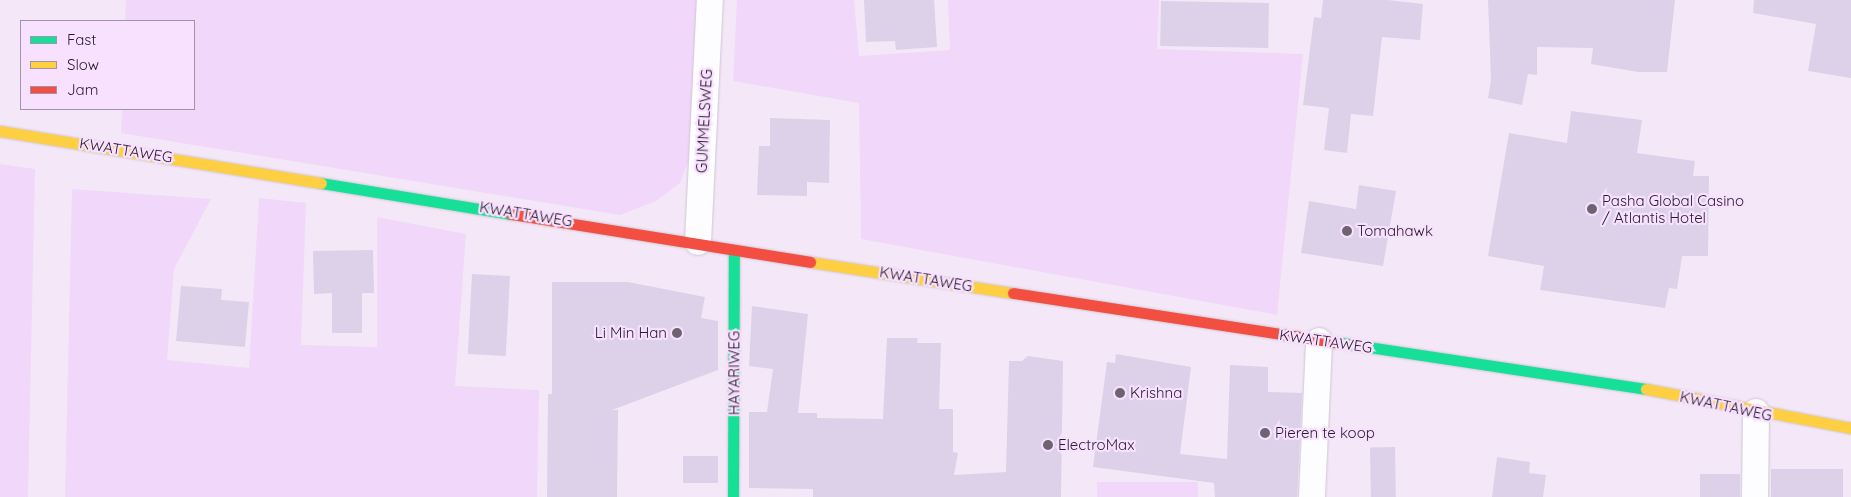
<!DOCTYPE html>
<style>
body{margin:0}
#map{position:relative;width:1851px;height:497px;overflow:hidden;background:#f4e8f8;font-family:Quicksand,sans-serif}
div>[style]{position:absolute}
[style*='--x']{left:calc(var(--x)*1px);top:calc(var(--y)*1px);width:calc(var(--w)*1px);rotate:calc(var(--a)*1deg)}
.green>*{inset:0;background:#f1d7f9;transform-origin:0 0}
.building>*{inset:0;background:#dcd1e8;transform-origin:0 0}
.roads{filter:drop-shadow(0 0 1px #d0c6d4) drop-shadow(0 0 1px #d0c6d4)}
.street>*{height:26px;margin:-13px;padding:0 13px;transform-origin:13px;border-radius:13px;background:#fdfcfe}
.fast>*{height:11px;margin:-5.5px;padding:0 5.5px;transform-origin:5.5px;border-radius:5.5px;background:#16e098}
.slow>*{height:11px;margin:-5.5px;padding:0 5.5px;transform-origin:5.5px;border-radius:5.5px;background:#ffcf43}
.jam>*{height:11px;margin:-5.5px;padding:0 5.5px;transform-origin:5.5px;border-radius:5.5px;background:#f24e42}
.dots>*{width:14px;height:14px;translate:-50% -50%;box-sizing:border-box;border:2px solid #f8e1ff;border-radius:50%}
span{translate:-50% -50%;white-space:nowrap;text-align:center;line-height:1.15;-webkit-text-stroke:4.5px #f8e1ff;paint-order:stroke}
.street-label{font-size:15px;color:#271c2a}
.poi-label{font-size:15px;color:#271c2a}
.left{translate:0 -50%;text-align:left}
.right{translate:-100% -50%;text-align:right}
.legend{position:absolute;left:20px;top:20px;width:175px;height:90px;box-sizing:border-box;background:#f8e1ff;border:1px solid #a492aa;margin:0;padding:6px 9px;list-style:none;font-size:15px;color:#271c2a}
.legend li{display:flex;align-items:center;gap:10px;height:25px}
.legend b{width:25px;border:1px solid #a492aa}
</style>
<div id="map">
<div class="green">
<div style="clip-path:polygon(126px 0,699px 0,691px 154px,680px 183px,656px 201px,620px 215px,121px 133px,122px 109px,194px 109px,194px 21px,125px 21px)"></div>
<div style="clip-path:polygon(737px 0,854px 0,859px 56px,950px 50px,948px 0,1159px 0,1157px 49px,1303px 54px,1277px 315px,861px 239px,859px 103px,733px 81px)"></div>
<div style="clip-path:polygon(0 164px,35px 169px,28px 497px,0 497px)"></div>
<div style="clip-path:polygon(72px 189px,211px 199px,174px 269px,167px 360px,249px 368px,259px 198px,306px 203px,301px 345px,377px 347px,377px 217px,466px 234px,455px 386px,539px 390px,537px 497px,65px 497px)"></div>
<div style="left:1198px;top:482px;width:15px;height:101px;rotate:90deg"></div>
</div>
<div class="building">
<div style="clip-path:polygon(864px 0,934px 0,937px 47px,896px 50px,895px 41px,866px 42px)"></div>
<div style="clip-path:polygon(1323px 0,1388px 0,1423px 4px,1420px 40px,1382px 37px,1373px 116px,1351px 114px,1347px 153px,1324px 150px,1329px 108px,1303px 105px,1314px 17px,1321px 18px)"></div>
<div style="clip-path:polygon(1488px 0,1675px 0,1667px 72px,1638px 72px,1591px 64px,1593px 48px,1537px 47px,1537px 75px,1528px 74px,1522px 105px,1488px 98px,1491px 80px)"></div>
<div style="clip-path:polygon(1754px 0,1851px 0,1851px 78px,1808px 71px,1816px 24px,1753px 13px)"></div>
<div style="left:1161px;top:1px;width:108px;height:45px;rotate:1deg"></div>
<div style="clip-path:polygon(1571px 111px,1642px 120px,1637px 153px,1695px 161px,1693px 176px,1709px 176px,1708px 256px,1682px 256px,1677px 289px,1669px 288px,1665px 308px,1540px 290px,1544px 266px,1488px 256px,1509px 133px,1567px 143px)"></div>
<div style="clip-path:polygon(770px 118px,830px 120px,829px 183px,807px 182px,807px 196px,757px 195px,759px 146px,770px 146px)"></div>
<div style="clip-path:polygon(1359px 185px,1396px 191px,1383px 266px,1301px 253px,1309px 201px,1356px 209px)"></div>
<div style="clip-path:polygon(373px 250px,374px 293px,362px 293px,362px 333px,332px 333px,332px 293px,314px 294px,313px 251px)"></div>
<div style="left:472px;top:274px;width:38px;height:80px;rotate:3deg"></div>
<div style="clip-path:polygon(552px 282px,628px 282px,705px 297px,701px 318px,718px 321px,718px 370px,612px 410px,618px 410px,617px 497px,547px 497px,548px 394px,552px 394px)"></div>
<div style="clip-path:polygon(181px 286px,222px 289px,221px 300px,249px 302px,245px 347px,176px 341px)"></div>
<div style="clip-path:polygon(752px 306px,808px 314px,798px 413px,817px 413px,817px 418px,883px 419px,887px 338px,918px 338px,917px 343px,941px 343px,939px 409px,953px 409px,953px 452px,958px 453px,954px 475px,1006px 472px,1009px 361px,1022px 361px,1028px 356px,1063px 361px,1061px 497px,813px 497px,813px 489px,749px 488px,749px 412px,767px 412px,773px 369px,749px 366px)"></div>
<div style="clip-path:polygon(1116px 354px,1191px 367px,1180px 454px,1227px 459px,1230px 365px,1268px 367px,1268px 392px,1302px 393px,1297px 497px,1215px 497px,1214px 483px,1093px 467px,1107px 362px,1115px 363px)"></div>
<div style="left:1395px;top:447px;width:50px;height:25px;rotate:89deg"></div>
<div style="left:683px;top:456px;width:35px;height:27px"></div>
<div style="clip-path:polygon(1497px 457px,1530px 462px,1529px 473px,1546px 475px,1543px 497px,1492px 497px)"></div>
<div style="left:1771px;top:469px;width:72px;height:28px"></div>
<div style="left:1700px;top:474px;width:40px;height:23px"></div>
</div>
<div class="roads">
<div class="street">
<div style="--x:698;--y:242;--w:242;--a:-87.2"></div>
<div style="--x:1312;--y:497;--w:156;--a:-87.4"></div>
<div style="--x:1755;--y:497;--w:85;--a:-89.3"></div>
</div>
<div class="fast">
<div style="--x:321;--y:183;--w:193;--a:9.3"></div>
<div style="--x:1335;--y:342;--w:315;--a:8.6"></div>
<div style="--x:733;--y:497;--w:247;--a:-89.8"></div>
</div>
<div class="slow">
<div style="--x:0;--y:131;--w:325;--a:9.2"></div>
<div style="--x:810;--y:262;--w:205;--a:8.7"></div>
<div style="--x:1646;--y:389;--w:209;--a:10.8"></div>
</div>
<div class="jam">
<div style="--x:511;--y:214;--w:303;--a:9.1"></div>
<div style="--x:1013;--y:293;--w:326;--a:8.7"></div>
</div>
</div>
<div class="dots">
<div style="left:1592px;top:209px;background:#6f6372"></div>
<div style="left:1347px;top:231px;background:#6f6372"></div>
<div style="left:677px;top:333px;background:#6f6372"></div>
<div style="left:1120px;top:393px;background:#6f6372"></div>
<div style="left:1265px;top:433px;background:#6f6372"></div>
<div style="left:1048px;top:445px;background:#6f6372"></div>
</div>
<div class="street-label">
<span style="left:704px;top:121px;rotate:-87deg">GUMMELSWEG</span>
<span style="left:126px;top:150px;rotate:9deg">KWATTAWEG</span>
<span style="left:526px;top:214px;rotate:9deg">KWATTAWEG</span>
<span style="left:926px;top:279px;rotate:9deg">KWATTAWEG</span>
<span style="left:1326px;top:341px;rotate:8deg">KWATTAWEG</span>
<span style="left:734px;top:373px;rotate:-90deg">HAYARIWEG</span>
<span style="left:1726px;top:406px;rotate:12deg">KWATTAWEG</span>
</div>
<div class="poi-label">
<span class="left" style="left:1602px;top:209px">Pasha Global Casino<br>/ Atlantis Hotel</span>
<span class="left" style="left:1357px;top:231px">Tomahawk</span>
<span class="right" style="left:667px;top:333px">Li Min Han</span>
<span class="left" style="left:1130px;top:393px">Krishna</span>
<span class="left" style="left:1275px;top:433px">Pieren te koop</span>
<span class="left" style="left:1058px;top:445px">ElectroMax</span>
</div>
<ul class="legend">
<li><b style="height:6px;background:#16e098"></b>Fast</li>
<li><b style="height:6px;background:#ffcf43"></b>Slow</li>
<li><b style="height:6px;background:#f24e42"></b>Jam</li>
</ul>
</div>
